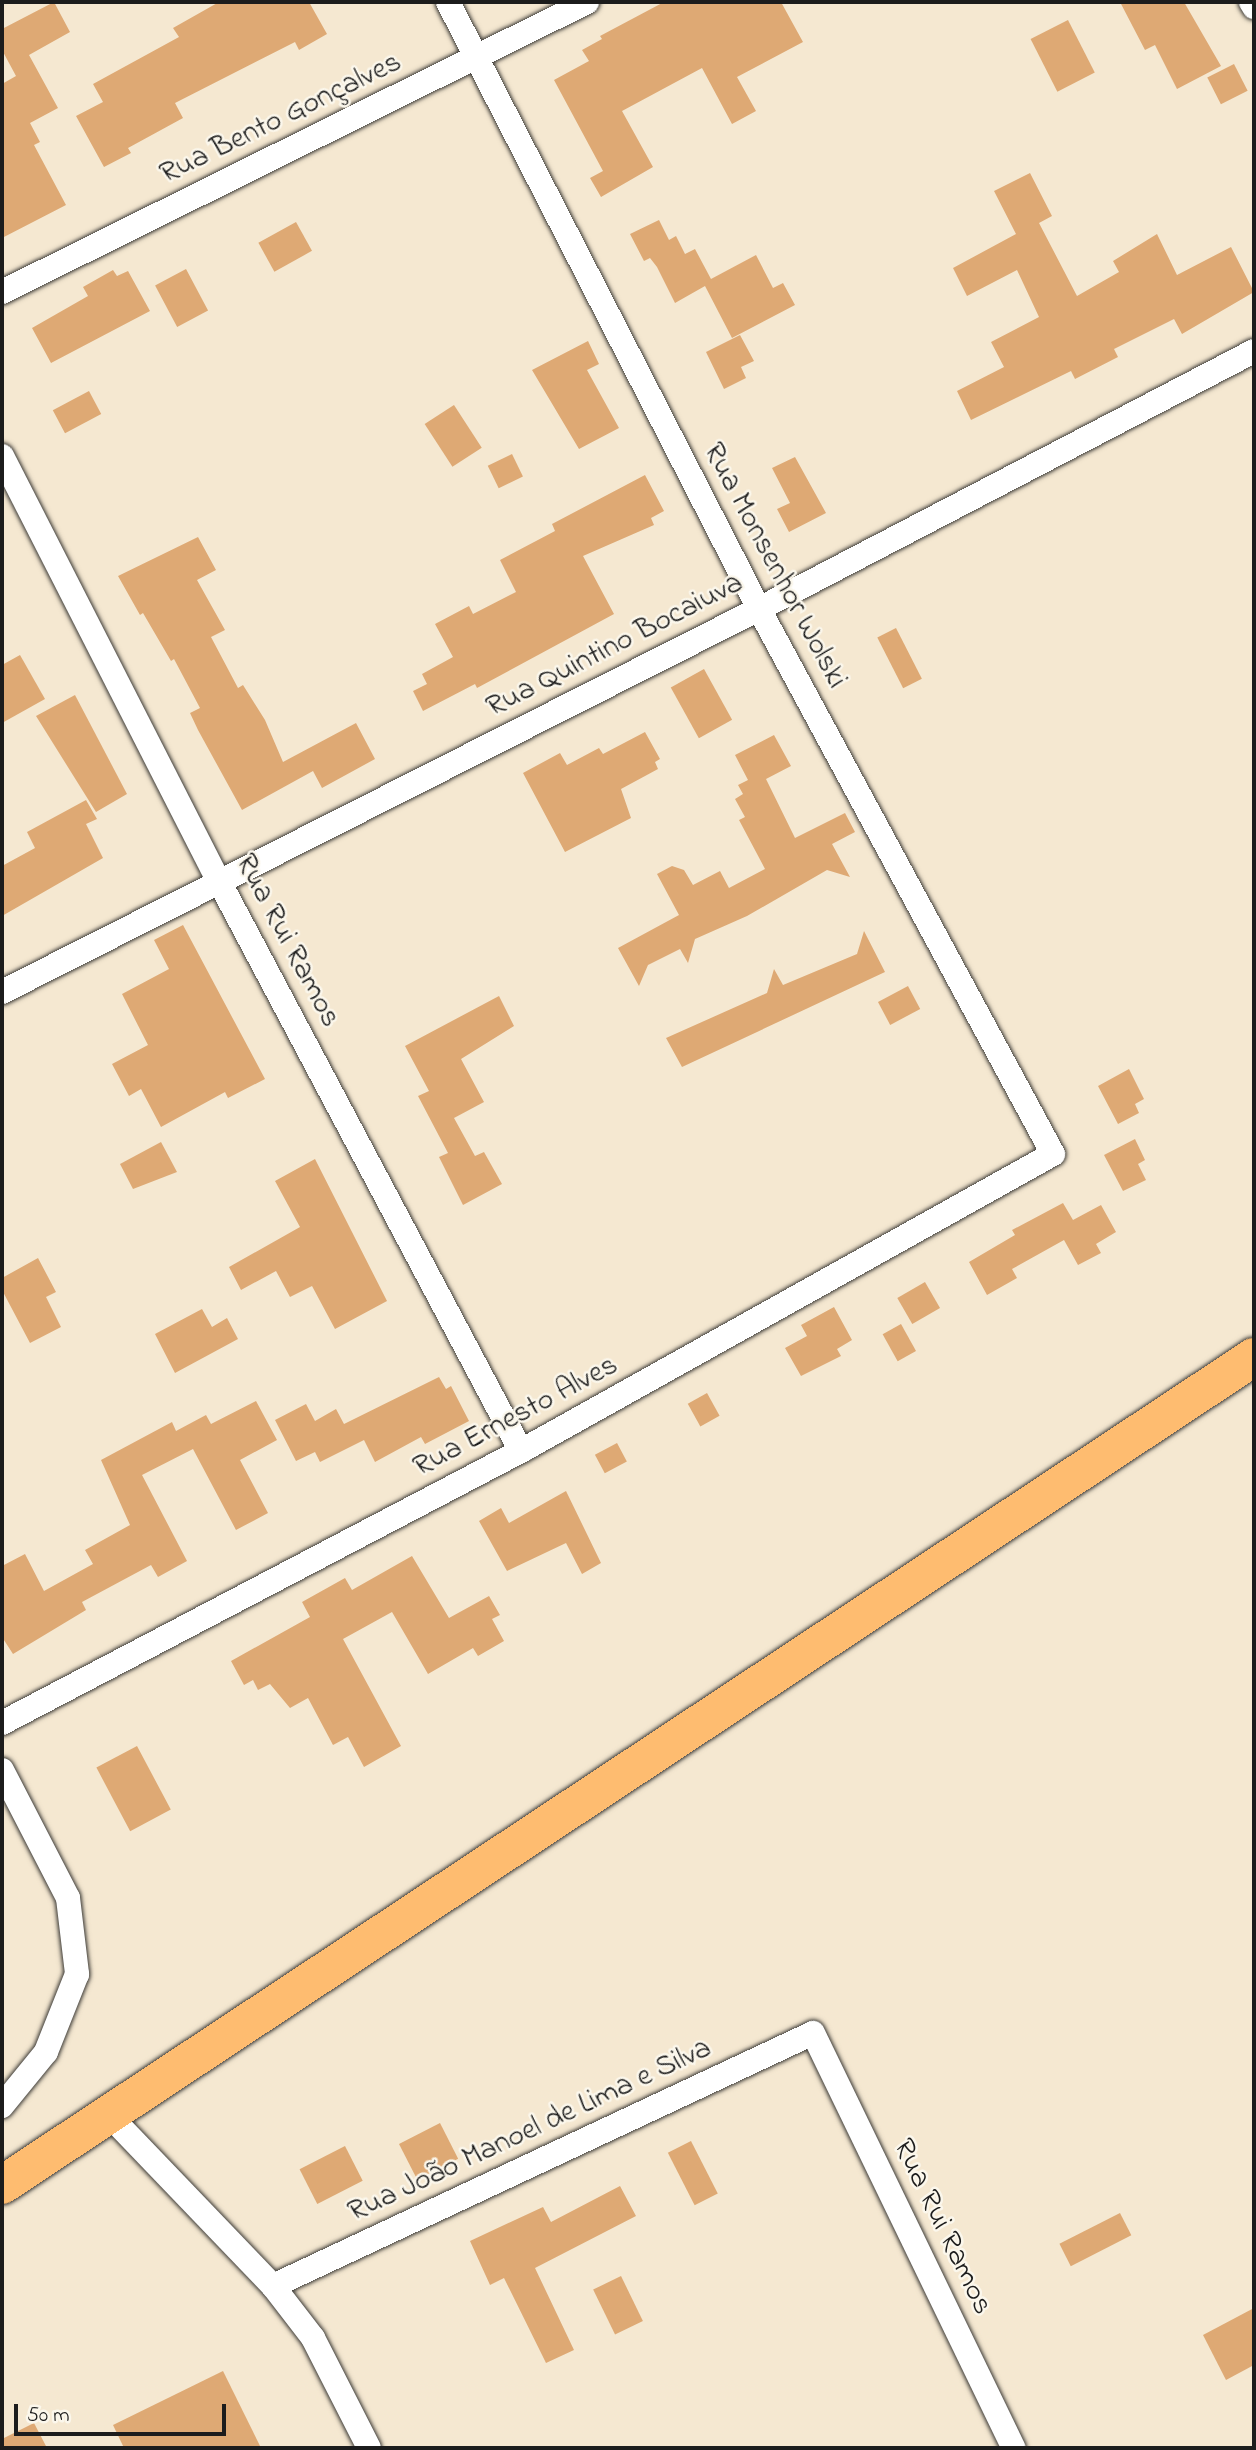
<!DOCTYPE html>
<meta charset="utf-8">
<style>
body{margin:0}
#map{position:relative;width:1256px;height:2450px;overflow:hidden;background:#f5e8d1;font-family:"Indie Flower",sans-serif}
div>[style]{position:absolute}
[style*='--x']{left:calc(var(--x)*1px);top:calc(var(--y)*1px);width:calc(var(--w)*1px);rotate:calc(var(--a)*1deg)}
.building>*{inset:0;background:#dea974;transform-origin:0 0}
.roads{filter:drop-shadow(0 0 2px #3d3b37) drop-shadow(0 0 2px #3d3b37)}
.street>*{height:24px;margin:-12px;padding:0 12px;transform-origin:12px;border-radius:12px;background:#fff}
.highway>*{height:38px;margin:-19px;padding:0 19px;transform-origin:19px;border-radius:19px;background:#febc70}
span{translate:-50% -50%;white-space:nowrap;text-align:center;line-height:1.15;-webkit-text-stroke:5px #fbf7ec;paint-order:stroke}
.street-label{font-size:30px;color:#1c1c1c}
.frame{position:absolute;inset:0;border:4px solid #1c1c1c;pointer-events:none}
.scale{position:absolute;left:14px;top:2404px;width:212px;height:32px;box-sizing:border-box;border:4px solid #1c1c1c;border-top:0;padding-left:9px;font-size:21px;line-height:24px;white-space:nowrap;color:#1c1c1c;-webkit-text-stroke:5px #fbf7ec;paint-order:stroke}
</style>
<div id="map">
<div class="building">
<div style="clip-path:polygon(54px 2px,70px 32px,29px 55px,58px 108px,30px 123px,40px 142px,34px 145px,66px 205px,2px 238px,2px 84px,16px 76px,2px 50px,2px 29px)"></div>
<div style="clip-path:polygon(219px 2px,309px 2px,327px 34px,299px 50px,295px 42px,175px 103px,183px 118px,128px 148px,131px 153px,104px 167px,76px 116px,103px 102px,93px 84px,179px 37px,173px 28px)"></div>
<div style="clip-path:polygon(664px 2px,781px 2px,803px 42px,737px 77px,756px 111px,732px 124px,702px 68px,622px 111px,653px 167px,601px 197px,590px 178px,603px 171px,554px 80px,589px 61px,582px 50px,602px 39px,600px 36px)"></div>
<div style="clip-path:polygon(1120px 2px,1184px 2px,1221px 66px,1177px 89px,1155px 45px,1145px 50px)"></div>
<div style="left:1068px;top:20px;width:59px;height:42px;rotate:63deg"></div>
<div style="left:1234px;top:64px;width:30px;height:30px;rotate:63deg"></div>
<div style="clip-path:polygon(1030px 173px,1052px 216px,1039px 223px,1077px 296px,1119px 272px,1113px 261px,1157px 234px,1177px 275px,1231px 247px,1254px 292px,1182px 334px,1174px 319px,1114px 349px,1118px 357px,1075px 379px,1071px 371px,971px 420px,957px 391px,1004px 367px,991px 342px,1039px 317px,1017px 270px,967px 296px,953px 268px,1016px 234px,994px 191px)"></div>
<div style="clip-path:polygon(659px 220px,669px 240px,676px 236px,685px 254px,695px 249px,711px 279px,756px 255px,773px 288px,783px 283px,795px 305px,732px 338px,705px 286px,675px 303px,657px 267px,650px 258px,644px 261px,630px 234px)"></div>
<div style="left:296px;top:222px;width:33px;height:43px;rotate:61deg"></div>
<div style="left:186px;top:269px;width:47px;height:35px;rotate:62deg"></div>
<div style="clip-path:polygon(113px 270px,117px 276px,128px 271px,150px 311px,51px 363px,32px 328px,88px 296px,83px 287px)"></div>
<div style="clip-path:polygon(740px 335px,754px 361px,741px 367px,746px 378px,724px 389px,706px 352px)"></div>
<div style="clip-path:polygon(588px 341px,599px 364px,587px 370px,619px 428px,579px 449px,532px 370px)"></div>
<div style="left:89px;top:391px;width:26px;height:41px;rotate:62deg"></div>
<div style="left:454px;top:405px;width:51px;height:35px;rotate:57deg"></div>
<div style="left:512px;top:454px;width:25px;height:27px;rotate:64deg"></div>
<div style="clip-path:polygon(795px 457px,826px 513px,789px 532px,777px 509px,790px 503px,772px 468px)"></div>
<div style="clip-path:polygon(645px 475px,664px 511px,651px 518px,654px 525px,583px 556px,614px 614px,477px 688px,475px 684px,423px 711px,413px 691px,427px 684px,422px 674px,453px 657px,435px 624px,469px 606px,473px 614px,516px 592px,500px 560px,555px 531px,552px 524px)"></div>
<div style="clip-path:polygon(198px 537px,216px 570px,197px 580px,225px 630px,211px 637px,238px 688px,243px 685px,265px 720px,283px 762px,356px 723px,375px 759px,322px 788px,313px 771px,242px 810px,198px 730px,190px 713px,200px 708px,174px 659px,171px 661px,143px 613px,140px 615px,118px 576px)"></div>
<div style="left:896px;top:628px;width:57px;height:21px;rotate:63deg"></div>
<div style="clip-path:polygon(20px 655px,45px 699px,2px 723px,2px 665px)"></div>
<div style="left:704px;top:669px;width:58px;height:38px;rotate:61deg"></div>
<div style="clip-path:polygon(75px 695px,127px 794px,96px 812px,36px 716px)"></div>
<div style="clip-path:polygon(645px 732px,660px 759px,655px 762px,658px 769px,621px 789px,631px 818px,565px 852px,523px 773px,560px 753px,567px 765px,599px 748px,603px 754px)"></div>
<div style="clip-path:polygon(774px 735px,791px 766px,766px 779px,795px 838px,845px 813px,855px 832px,832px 844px,850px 877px,827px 870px,747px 916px,695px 939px,688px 963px,680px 949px,648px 965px,639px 986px,618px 948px,679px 915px,657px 874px,672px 866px,684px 870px,693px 885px,720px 871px,729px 888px,765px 869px,739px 820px,745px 817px,735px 799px,743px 794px,738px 785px,748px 780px,735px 755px)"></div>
<div style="clip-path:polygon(86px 800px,97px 819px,86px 824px,103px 858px,2px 916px,2px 866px,35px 848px,27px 832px)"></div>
<div style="clip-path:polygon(183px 925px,265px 1079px,228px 1098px,225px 1092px,161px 1127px,141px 1089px,129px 1096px,112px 1064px,148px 1045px,122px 994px,169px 969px,154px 940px)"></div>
<div style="clip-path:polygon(864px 931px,885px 972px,682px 1067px,666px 1038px,767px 993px,774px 969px,783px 985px,857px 954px)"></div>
<div style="left:908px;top:986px;width:26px;height:34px;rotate:62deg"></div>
<div style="clip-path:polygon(499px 996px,514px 1026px,461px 1059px,484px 1102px,454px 1118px,475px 1156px,484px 1152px,502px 1184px,463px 1205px,439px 1157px,448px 1153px,418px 1096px,429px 1091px,405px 1046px)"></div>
<div style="clip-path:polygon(1129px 1069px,1144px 1099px,1135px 1104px,1139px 1113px,1118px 1124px,1098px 1086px)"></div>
<div style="clip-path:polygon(1135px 1139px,1145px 1160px,1138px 1164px,1146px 1180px,1123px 1191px,1104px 1155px)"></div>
<div style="clip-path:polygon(161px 1142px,177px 1172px,133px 1189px,120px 1164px)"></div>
<div style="clip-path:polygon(315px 1159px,387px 1301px,335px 1329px,312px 1286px,290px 1297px,276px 1271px,241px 1290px,229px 1267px,300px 1227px,275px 1181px)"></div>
<div style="clip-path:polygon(1063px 1203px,1073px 1220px,1101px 1205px,1116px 1232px,1096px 1244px,1101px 1253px,1078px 1265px,1064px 1240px,1012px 1269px,1017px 1278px,987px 1295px,969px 1262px,1015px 1235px,1012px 1230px)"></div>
<div style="clip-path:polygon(38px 1258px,56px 1292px,46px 1297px,61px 1327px,30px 1343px,2px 1290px,2px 1278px)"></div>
<div style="left:925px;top:1282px;width:30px;height:32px;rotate:60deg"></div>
<div style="clip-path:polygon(834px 1307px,852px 1340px,837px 1349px,841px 1356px,801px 1376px,785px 1348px,807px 1336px,801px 1325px)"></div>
<div style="clip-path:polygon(202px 1309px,212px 1327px,227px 1318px,238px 1339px,175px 1373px,155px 1334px)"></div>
<div style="left:901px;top:1324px;width:31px;height:21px;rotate:61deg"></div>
<div style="clip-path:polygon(439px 1377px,446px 1389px,451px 1386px,469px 1421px,425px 1444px,421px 1437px,375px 1462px,364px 1440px,320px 1462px,315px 1452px,296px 1461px,275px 1420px,306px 1404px,315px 1421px,336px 1409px,344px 1424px)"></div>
<div style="left:707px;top:1393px;width:26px;height:22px;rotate:61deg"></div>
<div style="clip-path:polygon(256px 1401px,277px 1440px,240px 1460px,268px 1513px,236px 1530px,193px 1449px,142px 1475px,187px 1561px,158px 1577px,151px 1565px,82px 1602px,86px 1610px,13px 1654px,2px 1637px,2px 1566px,25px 1554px,44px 1591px,93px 1564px,85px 1550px,130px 1525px,101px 1460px,172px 1422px,176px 1431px,206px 1415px,211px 1424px)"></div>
<div style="left:617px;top:1443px;width:21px;height:25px;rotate:62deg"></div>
<div style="clip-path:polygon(566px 1491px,601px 1563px,582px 1574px,566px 1543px,507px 1571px,479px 1521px,501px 1508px,509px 1523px)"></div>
<div style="clip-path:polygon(412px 1556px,449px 1618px,489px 1596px,500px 1615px,492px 1619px,504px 1641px,478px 1656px,473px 1648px,428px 1674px,392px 1612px,343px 1639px,401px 1746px,364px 1767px,348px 1737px,333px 1745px,308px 1698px,290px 1708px,270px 1684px,258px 1690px,253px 1680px,244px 1685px,231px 1661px,310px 1617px,302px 1602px,345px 1578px,352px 1590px)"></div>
<div style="left:137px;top:1746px;width:72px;height:46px;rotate:62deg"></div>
<div style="left:440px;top:2123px;width:40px;height:46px;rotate:63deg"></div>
<div style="left:691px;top:2141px;width:59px;height:26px;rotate:63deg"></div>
<div style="left:345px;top:2146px;width:39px;height:51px;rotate:63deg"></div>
<div style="clip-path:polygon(620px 2186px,636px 2216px,535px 2268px,574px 2350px,546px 2363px,504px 2278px,490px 2285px,470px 2241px,543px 2207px,551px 2222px)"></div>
<div style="left:1120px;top:2213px;width:25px;height:68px;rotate:63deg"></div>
<div style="left:621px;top:2276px;width:50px;height:31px;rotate:64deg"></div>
<div style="clip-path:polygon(1254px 2308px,1254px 2365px,1226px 2380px,1203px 2335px)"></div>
<div style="clip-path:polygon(223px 2371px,261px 2448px,124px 2448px,113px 2425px)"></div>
<div style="clip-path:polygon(34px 2423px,47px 2448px,2px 2448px,2px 2439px)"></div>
</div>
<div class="roads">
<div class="street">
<div style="--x:1251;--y:2;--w:6;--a:59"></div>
<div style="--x:2;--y:292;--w:653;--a:-26.37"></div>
<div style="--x:2;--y:456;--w:479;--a:63"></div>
<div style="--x:220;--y:883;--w:643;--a:62.08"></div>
<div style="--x:2;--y:992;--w:848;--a:-26.84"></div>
<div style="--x:759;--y:609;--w:558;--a:-27.53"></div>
<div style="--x:2;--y:1723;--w:586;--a:-27.66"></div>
<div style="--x:521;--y:1451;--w:609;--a:-29.17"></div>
<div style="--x:1053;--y:1154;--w:619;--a:-118.34"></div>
<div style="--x:759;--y:609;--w:682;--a:-117.13"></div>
<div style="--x:2;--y:1770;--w:144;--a:62.7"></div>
<div style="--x:68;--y:1898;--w:77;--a:83.2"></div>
<div style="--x:77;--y:1974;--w:84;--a:111.7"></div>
<div style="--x:46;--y:2052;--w:70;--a:129.2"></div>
<div style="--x:109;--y:2115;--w:237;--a:46.2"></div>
<div style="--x:273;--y:2286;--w:66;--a:52.4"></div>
<div style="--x:313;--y:2338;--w:123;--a:63"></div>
<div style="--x:273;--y:2286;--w:596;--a:-25.1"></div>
<div style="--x:813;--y:2033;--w:461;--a:64.2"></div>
</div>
<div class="highway">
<div style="--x:2;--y:2185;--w:1501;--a:-33.48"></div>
</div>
</div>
<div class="street-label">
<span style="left:281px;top:119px;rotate:-26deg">Rua Bento Gonçalves</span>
<span style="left:774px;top:566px;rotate:62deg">Rua Monsenhor Wolski</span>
<span style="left:615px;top:646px;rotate:-27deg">Rua Quintino Bocaiuva</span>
<span style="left:287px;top:941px;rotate:62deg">Rua Rui Ramos</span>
<span style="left:516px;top:1417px;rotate:-28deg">Rua Ernesto Alves</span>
<span style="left:530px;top:2131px;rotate:-25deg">Rua João Manoel de Lima e Silva</span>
<span style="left:942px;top:2227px;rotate:64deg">Rua Rui Ramos</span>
</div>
<div class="frame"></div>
<div class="scale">50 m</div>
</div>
